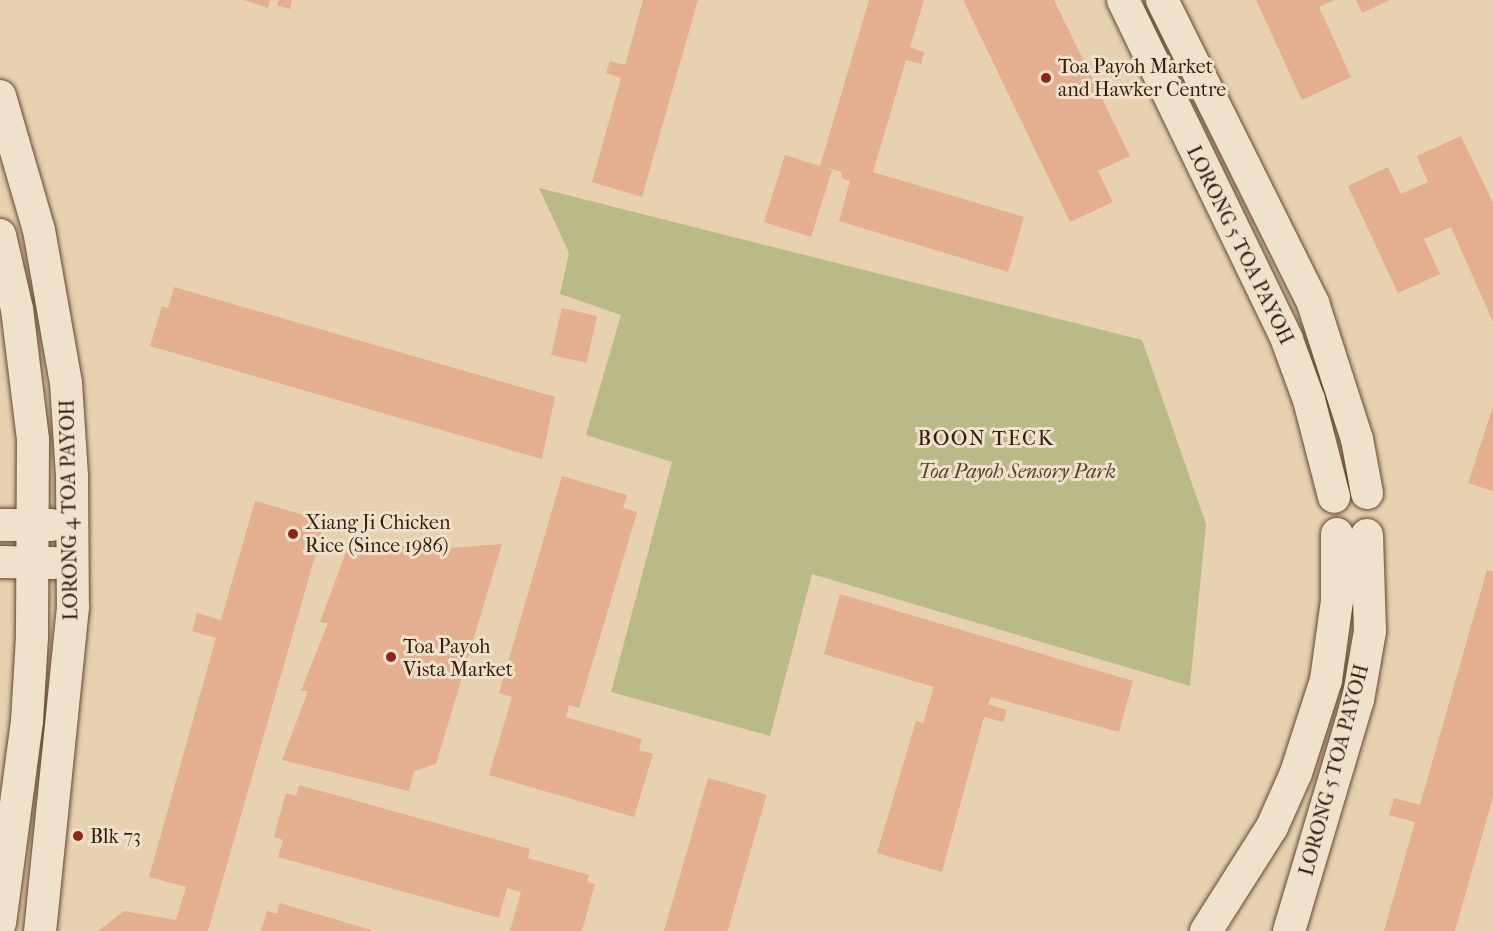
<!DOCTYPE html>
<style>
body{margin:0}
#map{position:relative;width:1493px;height:931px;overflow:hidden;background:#e7d1b0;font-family:"IM FELL French Canon",serif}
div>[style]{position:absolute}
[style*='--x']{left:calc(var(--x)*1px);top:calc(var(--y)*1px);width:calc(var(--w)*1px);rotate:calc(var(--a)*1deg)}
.green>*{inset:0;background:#b9ba88}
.building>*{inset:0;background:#e4ae90;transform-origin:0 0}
.roads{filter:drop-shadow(0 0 2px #624935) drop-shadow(0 0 2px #624935)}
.street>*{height:32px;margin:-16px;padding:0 16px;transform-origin:16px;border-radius:16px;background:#efe1cc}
.dots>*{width:16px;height:16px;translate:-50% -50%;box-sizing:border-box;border:3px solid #efe1cc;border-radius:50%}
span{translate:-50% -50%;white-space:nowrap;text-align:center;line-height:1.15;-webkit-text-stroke:6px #efe1cc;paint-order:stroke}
.poi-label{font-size:20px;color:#361c0c}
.left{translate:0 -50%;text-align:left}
.street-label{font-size:20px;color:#361c0c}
.park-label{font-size:20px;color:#57442b;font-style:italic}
.neighbourhood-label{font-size:21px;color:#361c0c;letter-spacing:1.5px}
</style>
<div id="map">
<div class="green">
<div style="clip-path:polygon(539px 188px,1142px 340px,1206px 524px,1190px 686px,812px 574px,770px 736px,611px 692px,672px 462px,586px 435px,621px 315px,560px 294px,569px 253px)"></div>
</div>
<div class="building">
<div style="clip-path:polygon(244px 0,270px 0,268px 8px)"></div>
<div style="clip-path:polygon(279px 0,292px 0,290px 9px,277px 5px)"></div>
<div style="clip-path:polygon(643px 0,698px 0,642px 197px,592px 182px,621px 78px,606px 73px,610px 61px,625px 65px)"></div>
<div style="clip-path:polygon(869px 0,924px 0,910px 47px,924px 52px,921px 64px,906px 60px,873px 172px,1024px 217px,1008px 272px,839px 221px,850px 181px,841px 178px,842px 172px,824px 167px,832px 170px,811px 237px,764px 222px,785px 155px,820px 166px)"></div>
<div style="clip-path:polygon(963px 0,1054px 0,1130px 156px,1098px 171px,1113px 202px,1070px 222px)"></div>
<div style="clip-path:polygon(1256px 0,1335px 0,1319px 7px,1351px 77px,1302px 100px)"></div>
<div style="clip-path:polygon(1356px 0,1390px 0,1362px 13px)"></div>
<div style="clip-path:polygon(1461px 136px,1493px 203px,1493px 322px,1451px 227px,1424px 239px,1440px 274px,1398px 293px,1348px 186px,1388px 167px,1401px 194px,1428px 182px,1417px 156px)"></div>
<div style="clip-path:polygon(174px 287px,555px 397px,542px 459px,150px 346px,162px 306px,168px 308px)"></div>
<div style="left:562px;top:308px;width:36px;height:48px;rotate:13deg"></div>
<div style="clip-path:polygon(1493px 407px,1493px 491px,1468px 483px)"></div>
<div style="clip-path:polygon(562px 476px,627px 495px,623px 508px,637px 512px,579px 708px,569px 705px,566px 717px,642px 739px,639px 750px,653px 754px,634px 817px,489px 775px,512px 697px,499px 693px)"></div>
<div style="clip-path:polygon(255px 501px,325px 521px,208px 931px,98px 931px,124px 911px,176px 920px,186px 887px,149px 877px,216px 638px,192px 631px,197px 613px,221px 620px)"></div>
<div style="clip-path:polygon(349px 544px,450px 548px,502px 544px,436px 764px,414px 771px,409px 791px,282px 760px,308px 691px,301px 691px,328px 623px,320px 622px)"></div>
<div style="clip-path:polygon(1487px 570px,1493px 572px,1493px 797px,1455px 931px,1384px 931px,1415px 822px,1389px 815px,1394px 798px,1420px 805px)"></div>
<div style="clip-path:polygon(840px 594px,1133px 681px,1119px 732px,991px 697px,988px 704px,1007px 710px,1003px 722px,984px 717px,942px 872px,877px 853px,916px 721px,923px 723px,934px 687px,824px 654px)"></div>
<div style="left:708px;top:778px;width:61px;height:159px;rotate:16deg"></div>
<div style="clip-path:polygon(299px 785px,530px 849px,528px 858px,589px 875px,587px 882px,595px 884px,582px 931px,510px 931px,521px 892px,507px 888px,499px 918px,278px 857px,283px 840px,274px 837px,286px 793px,296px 796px)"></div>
<div style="clip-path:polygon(280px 903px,371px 930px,371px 931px,261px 931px,267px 911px,277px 914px)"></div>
</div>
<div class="roads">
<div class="street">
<div style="--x:1123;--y:0;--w:377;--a:64.2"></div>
<div style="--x:1287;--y:340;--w:64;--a:69.9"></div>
<div style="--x:1309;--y:400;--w:100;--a:75.5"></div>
<div style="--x:1162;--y:0;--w:339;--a:63.5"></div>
<div style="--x:1313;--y:303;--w:143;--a:72.1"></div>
<div style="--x:1357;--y:439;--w:55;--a:79.5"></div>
<div style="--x:0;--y:96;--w:140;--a:73.8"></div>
<div style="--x:39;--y:230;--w:155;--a:80"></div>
<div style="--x:66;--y:383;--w:94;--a:86.3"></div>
<div style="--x:72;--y:477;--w:130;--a:89.6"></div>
<div style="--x:73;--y:607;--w:326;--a:95.8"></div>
<div style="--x:0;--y:235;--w:76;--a:77.1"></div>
<div style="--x:17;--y:309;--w:131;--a:83"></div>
<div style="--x:33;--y:439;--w:198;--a:90.3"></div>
<div style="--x:32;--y:637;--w:84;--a:93.4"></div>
<div style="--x:27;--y:721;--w:204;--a:97.6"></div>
<div style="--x:0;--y:525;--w:51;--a:0"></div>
<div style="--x:0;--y:562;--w:53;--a:1.1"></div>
<div style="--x:1206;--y:931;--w:123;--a:-57.6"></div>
<div style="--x:1272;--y:827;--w:59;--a:-66"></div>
<div style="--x:1296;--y:773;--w:98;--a:-72.1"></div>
<div style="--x:1326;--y:680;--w:80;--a:-82.1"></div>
<div style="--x:1337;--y:601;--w:67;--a:-90"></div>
<div style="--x:1289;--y:931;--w:241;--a:-73.4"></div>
<div style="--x:1358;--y:700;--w:70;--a:-80.1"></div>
<div style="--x:1370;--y:631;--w:96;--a:-91.8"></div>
</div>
</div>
<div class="dots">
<div style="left:1046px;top:78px;background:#8f2418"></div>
<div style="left:293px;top:534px;background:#8f2418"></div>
<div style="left:391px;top:657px;background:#8f2418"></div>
<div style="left:78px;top:836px;background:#8f2418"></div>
</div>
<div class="poi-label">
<span class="left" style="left:1058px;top:78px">Toa Payoh Market<br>and Hawker Centre</span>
<span class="left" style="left:305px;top:534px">Xiang Ji Chicken<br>Rice (Since 1986)</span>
<span class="left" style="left:403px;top:658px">Toa Payoh<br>Vista Market</span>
<span class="left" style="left:90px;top:836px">Blk 73</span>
</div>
<div class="street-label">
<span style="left:1240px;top:245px;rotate:64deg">LORONG 5 TOA PAYOH</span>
<span style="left:69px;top:510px;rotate:-91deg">LORONG 4 TOA PAYOH</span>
<span style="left:1334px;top:770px;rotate:-75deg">LORONG 5 TOA PAYOH</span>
</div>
<div class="park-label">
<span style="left:1017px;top:471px">Toa Payoh Sensory Park</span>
</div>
<div class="neighbourhood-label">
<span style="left:986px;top:438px">BOON TECK</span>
</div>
</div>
